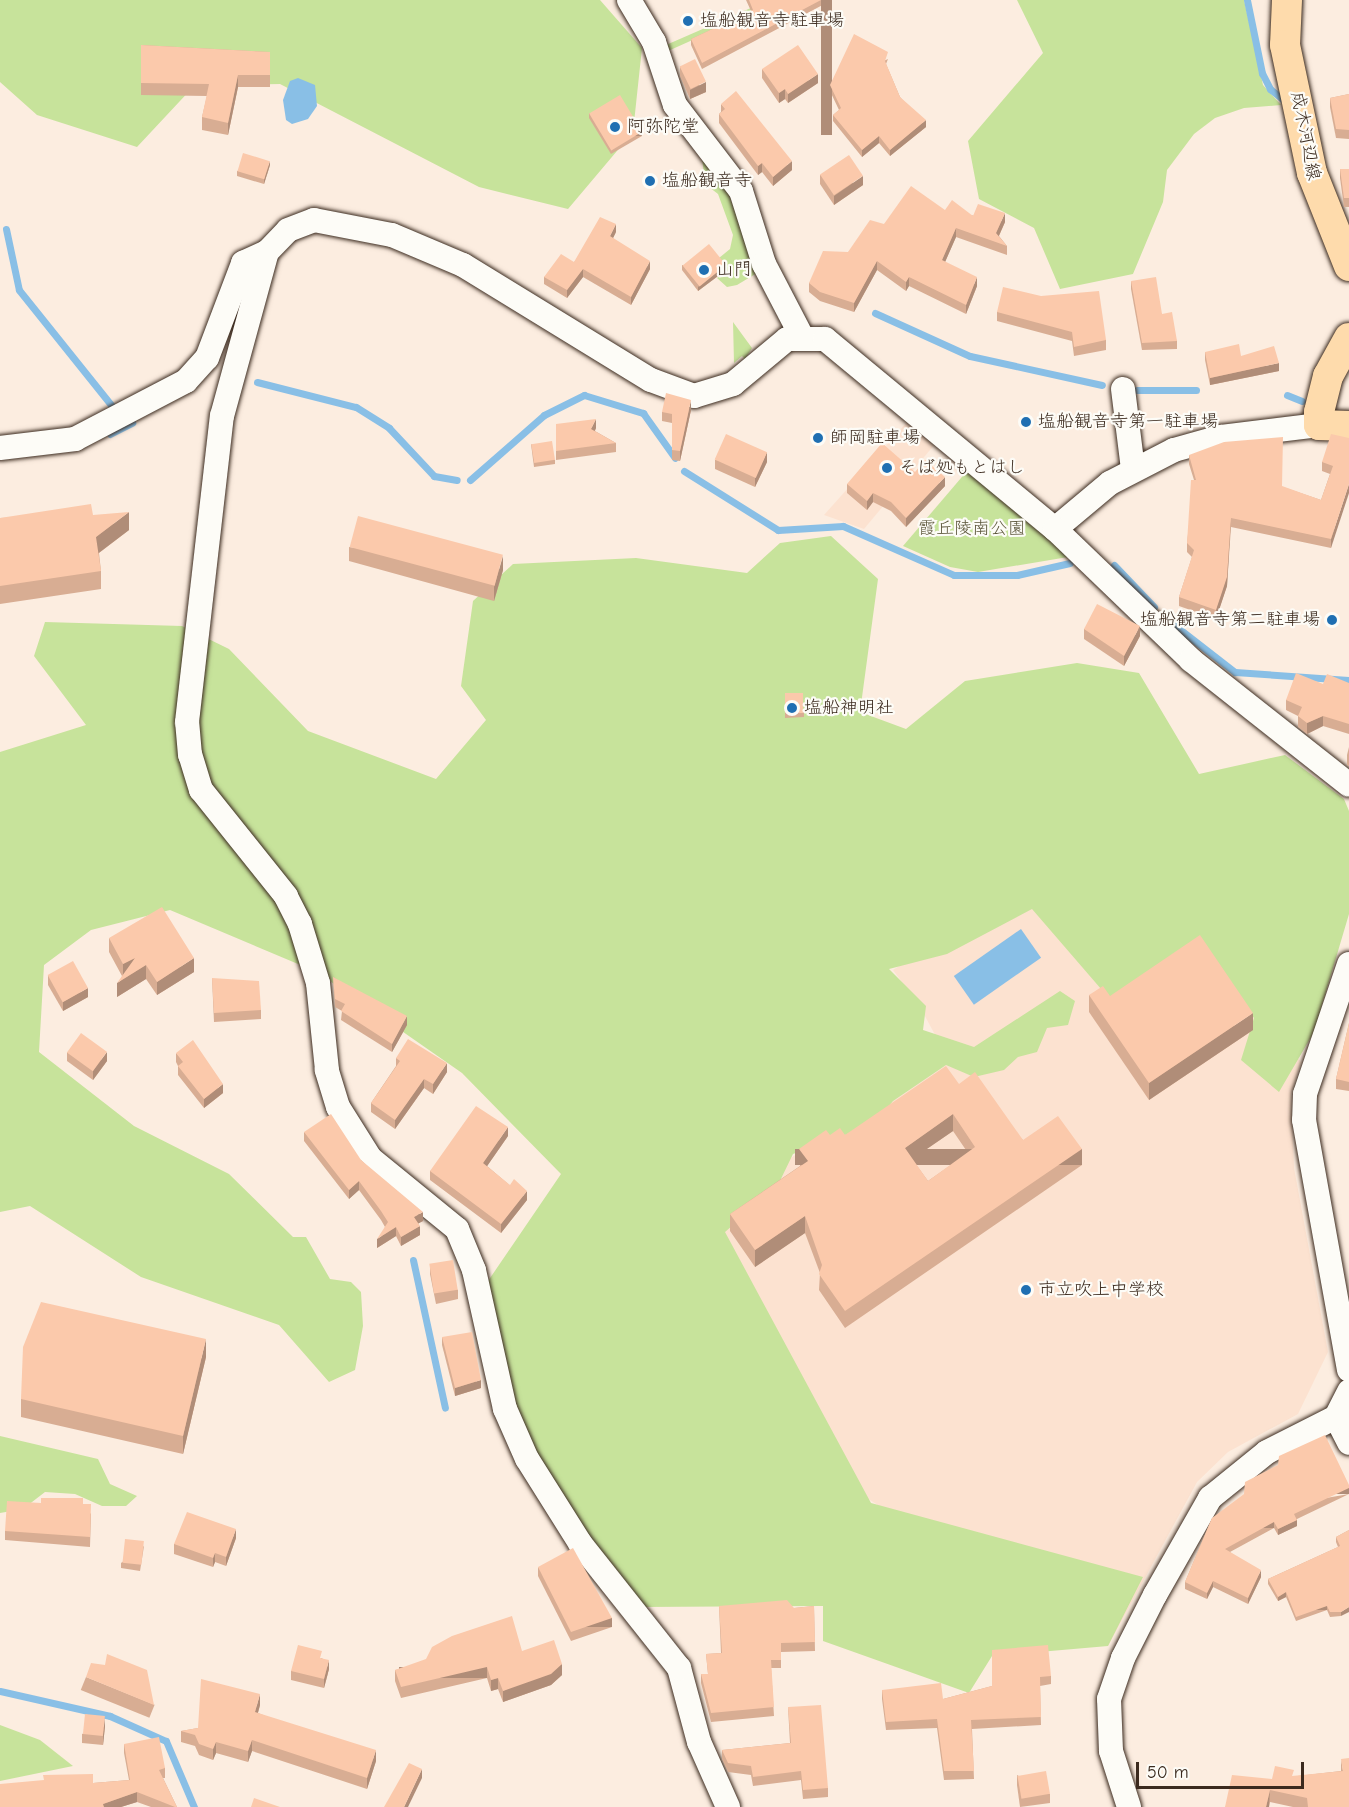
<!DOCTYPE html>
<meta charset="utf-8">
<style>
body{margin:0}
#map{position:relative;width:1349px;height:1807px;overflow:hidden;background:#fcede0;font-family:"Comic Neue","Klee One",sans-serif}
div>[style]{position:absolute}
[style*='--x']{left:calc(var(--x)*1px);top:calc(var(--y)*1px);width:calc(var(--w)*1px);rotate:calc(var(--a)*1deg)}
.built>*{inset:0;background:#fce2d0}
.green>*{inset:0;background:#c7e39b}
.water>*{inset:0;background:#89bfe6;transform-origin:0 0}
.stream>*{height:7px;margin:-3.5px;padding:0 3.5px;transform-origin:3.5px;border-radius:3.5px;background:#89bfe6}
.roads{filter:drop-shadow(0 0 2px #3b2a1e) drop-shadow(0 0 2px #3b2a1e)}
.minor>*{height:24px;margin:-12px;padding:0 12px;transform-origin:12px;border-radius:12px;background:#fdfcf7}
.major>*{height:30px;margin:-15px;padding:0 15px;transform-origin:15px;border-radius:15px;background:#fedbac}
.wall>*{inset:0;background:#d8ad93;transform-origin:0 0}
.shaded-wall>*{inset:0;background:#b08d78;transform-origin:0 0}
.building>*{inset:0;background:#fbc9ab;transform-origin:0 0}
.dots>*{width:16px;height:16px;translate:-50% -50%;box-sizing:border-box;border:3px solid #fdfcf7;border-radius:50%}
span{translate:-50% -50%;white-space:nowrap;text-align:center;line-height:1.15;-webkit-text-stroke:4.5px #fdfcf7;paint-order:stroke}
.poi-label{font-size:18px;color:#3b2a1e}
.left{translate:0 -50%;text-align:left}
.right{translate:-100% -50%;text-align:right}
.street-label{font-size:18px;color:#3b2a1e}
.park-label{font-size:18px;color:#5e583d}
.scale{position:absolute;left:1136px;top:1762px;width:168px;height:27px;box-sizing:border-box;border:3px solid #3b2a1e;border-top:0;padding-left:8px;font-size:18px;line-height:21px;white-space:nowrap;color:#3b2a1e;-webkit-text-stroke:4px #fdfcf7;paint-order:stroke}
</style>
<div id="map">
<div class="built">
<div style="clip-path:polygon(908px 421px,935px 444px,864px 529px,824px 515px)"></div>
<div style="clip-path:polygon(1025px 883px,1208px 938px,1301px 1062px,1291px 1094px,1294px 1168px,1328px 1352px,1298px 1414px,1228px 1452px,1197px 1482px,1108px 1646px,1072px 1630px,856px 1491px,693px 1221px,947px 1057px,919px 1005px,893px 970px)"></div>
</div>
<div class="green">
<div style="clip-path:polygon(0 0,600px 0,642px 48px,633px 132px,568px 209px,479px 187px,280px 84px,194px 86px,137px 147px,37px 115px,0 82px)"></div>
<div style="clip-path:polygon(769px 0,782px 0,668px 51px,666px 45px)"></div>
<div style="clip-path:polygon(1017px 0,1244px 0,1263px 85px,1281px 105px,1244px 108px,1215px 118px,1194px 134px,1167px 170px,1163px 202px,1133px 274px,1060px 289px,1034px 228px,979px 199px,968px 141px,1043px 53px)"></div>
<div style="clip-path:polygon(702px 157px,726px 186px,757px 273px,737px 285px,727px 287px,717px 278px,727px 270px,719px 258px,730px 249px,733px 235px,718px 194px,705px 184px)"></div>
<div style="clip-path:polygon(733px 322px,752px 348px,745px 359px,742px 356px,734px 363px)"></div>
<div style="clip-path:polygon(967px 471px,1055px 544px,1068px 557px,978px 572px,950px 567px,903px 546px)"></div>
<div style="clip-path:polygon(831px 536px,878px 579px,860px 712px,906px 729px,965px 681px,1077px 663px,1139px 673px,1199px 774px,1285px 755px,1344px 799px,1349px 811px,1349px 914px,1314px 1032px,1279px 1092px,1241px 1060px,1254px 1018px,1204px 947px,1114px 1004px,1032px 909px,947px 954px,889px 969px,926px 1006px,923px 1030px,974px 1047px,1060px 991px,1075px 1001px,1068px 1025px,1047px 1028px,1037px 1052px,1018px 1057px,1004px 1070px,974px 1077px,946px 1065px,893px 1101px,874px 1124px,793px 1154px,777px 1187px,725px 1232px,871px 1503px,1143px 1577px,1108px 1646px,992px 1656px,969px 1693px,823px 1641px,823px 1606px,641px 1607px,577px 1527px,516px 1414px,486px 1284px,561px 1174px,462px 1073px,317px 972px,170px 910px,91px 930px,44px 965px,39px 1052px,134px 1126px,229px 1174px,293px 1237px,306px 1237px,330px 1279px,351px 1282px,361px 1292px,363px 1326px,355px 1370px,329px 1382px,279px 1325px,141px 1277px,30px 1206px,0 1212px,0 752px,86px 725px,34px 656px,45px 622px,182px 626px,229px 649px,308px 731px,436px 779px,486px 720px,461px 686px,473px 601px,513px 564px,636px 558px,747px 573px,780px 543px)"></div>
<div style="clip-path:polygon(0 1436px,98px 1459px,110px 1484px,137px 1496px,126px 1506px,102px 1506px,75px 1494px,45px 1492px,23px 1509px,0 1513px)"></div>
<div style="clip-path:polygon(0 1725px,40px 1740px,73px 1766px,0 1781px)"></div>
</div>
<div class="water">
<div style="clip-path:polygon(298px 78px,315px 85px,317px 106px,308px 119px,292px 124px,286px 120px,283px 100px,290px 81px)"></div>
<div style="left:1021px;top:929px;width:35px;height:82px;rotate:55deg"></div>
</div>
<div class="stream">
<div style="--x:1247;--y:0;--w:75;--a:78.4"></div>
<div style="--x:1262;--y:73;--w:18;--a:63"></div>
<div style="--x:1270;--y:89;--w:22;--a:39"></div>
<div style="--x:6;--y:229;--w:62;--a:78"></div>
<div style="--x:19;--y:290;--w:149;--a:51.3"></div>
<div style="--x:875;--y:313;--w:104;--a:24.4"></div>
<div style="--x:970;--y:356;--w:135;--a:12.4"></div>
<div style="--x:257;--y:382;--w:102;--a:14.2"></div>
<div style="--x:356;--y:407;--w:39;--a:32"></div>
<div style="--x:389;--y:428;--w:66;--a:46.8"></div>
<div style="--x:434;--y:476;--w:23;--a:10"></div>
<div style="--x:1137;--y:390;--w:59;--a:0"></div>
<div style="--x:1287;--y:395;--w:16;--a:22"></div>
<div style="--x:110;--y:434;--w:25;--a:-27"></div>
<div style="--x:684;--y:471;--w:111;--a:32.1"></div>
<div style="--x:778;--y:530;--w:65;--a:-3.5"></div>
<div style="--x:843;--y:526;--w:121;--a:23.8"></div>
<div style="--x:954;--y:575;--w:63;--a:0"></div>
<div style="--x:1017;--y:575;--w:54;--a:-12.8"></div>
<div style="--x:470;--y:480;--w:98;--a:-41.3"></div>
<div style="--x:544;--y:415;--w:45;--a:-26.6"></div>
<div style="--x:584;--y:395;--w:62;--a:17"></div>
<div style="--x:643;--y:413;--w:55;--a:54.6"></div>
<div style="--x:1114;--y:565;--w:58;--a:46.4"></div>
<div style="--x:1164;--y:617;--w:90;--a:37.8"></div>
<div style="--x:1235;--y:672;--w:114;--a:4"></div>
<div style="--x:413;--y:1260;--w:151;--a:77.8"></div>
<div style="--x:0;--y:1691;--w:113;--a:12.8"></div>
<div style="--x:110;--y:1716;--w:61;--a:24.1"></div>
<div style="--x:166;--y:1741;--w:72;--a:67"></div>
</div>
<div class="roads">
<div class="minor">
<div style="--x:629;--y:0;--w:49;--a:59.2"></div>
<div style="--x:654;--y:42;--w:66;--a:71.6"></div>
<div style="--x:675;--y:105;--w:108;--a:52.5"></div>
<div style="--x:741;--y:191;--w:77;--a:72.5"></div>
<div style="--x:764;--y:264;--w:80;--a:62.5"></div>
<div style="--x:1123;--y:389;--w:81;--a:82.9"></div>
<div style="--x:0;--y:448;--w:76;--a:-6.8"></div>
<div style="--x:75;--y:439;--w:125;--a:-27.6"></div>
<div style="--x:186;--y:381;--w:31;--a:-48"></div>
<div style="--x:207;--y:358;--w:102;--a:-69.2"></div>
<div style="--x:243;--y:263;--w:26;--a:-25"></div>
<div style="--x:1055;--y:529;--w:72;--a:-39.9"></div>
<div style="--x:1110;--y:483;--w:72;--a:-27.3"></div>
<div style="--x:1174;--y:450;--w:49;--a:-15.5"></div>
<div style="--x:1221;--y:437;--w:99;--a:-7"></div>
<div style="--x:1349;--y:964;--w:137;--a:108.7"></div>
<div style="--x:1305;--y:1094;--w:26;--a:92"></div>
<div style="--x:1304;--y:1120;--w:254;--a:79.8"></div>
<div style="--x:1336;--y:1417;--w:29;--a:63"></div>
<div style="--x:728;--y:1807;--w:71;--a:-114"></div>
<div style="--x:699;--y:1742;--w:77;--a:-105.1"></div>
<div style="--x:679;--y:1668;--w:159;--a:-128.4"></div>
<div style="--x:580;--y:1543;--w:99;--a:-122.2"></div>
<div style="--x:527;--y:1459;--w:55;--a:-113.7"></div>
<div style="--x:505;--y:1409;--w:142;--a:-102.6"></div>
<div style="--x:474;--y:1270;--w:44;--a:-112.5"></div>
<div style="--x:457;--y:1229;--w:112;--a:-140.8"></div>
<div style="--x:370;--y:1158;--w:60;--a:-122.1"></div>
<div style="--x:338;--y:1107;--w:39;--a:-107"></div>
<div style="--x:327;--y:1070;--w:87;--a:-95.9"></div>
<div style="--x:318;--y:983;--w:62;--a:-107"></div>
<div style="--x:300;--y:924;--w:31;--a:-117"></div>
<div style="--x:286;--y:896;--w:136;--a:-128.7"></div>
<div style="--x:201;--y:790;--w:37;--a:-107"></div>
<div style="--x:190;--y:755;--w:33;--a:-95"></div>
<div style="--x:187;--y:722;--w:308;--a:-83.5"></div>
<div style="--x:222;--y:416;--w:170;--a:-74.7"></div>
<div style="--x:267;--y:252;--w:30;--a:-46"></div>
<div style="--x:288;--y:230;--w:28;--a:-21"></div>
<div style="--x:314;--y:220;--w:79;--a:10.9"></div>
<div style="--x:392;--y:235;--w:77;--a:22.9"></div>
<div style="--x:463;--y:265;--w:220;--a:31.5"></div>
<div style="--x:651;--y:380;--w:46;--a:20.4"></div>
<div style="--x:694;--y:396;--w:41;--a:-17.1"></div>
<div style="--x:733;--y:384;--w:70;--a:-39.8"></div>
<div style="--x:787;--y:339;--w:38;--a:0"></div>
<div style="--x:825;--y:339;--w:298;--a:39.6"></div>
<div style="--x:1055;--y:529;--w:189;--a:43.9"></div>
<div style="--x:1191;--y:660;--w:201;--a:38.3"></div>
<div style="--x:1129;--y:1807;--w:59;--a:-107.8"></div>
<div style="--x:1111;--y:1751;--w:52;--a:-92.2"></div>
<div style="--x:1109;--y:1699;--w:43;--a:-71.1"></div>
<div style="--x:1123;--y:1658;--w:71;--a:-63.1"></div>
<div style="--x:1155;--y:1595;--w:112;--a:-60.4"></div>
<div style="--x:1210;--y:1498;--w:73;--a:-38.9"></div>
<div style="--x:1267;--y:1452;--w:77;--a:-26.9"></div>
<div style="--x:1336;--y:1417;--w:29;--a:-63"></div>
</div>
<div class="major">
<div style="--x:1287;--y:0;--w:45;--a:92.5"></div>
<div style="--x:1285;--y:45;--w:131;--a:78.1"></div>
<div style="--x:1312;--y:173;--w:100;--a:68.3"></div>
<div style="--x:1349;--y:338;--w:43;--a:118.9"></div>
<div style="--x:1328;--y:376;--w:37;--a:104"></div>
<div style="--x:1319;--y:412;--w:13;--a:90"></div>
<div style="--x:1319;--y:425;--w:30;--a:2"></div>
</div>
</div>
<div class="wall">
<div style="clip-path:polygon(746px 0,832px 0,702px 69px,691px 45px,691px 39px,751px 11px)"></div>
<div style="clip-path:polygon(141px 45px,270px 52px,270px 87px,238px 87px,228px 135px,202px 130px,202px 117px,207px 96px,141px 95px)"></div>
<div style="clip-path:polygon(888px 59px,886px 64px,900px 97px,926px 127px,890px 156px,879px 143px,862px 157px,833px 121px,833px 115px,839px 110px,830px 91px,830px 85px)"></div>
<div style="clip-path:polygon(680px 66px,706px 92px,690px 99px,680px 76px)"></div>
<div style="clip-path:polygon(762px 69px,818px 83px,788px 103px,785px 99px,779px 103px,762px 78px)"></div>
<div style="clip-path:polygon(1349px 94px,1349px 139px,1336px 138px,1330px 107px,1330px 98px)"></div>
<div style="clip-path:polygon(721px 104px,792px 170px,773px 186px,762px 172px,758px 175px,719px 123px,719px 114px,721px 112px)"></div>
<div style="clip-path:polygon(589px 113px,642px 136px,611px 154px,589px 118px)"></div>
<div style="clip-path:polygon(270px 165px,264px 184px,237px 176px,237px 171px)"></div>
<div style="clip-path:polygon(1340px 169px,1349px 169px,1349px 207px,1344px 207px,1340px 178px)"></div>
<div style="clip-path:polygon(820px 175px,863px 185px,834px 205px,820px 184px)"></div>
<div style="clip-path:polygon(945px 210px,1005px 222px,999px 236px,1007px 246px,1007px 255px,956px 237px,945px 262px,977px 286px,966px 314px,909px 286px,906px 291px,877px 270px,854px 312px,820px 301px,809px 292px,809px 283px,884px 224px)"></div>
<div style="clip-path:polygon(616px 232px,613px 238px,650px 269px,631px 305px,583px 277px,567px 298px,544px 284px,544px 277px,574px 262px)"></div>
<div style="clip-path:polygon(682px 265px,726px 270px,698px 291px,682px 270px)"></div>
<div style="clip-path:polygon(1131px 281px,1162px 314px,1177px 341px,1177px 349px,1142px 350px,1131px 289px)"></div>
<div style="clip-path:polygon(1041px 296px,1106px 340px,1106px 350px,1074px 356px,1072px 341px,997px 321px,997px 312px)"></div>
<div style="clip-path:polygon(1205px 352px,1241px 356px,1279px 371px,1210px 385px,1205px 360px)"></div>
<div style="clip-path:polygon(691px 410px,680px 461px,672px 460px,672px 423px,662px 421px,662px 412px)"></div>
<div style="clip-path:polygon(556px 424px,596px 428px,595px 431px,616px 443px,616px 452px,556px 460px)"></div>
<div style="clip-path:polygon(1349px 438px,1331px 548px,1231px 527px,1227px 586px,1216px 619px,1179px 606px,1179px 597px,1192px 557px,1187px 552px,1187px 543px,1194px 480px,1189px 464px,1189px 455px,1321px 500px,1330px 474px,1322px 471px,1322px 462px)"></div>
<div style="clip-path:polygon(531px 444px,555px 460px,555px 464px,534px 467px)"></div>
<div style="clip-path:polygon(715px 460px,767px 462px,755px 487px,715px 469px)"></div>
<div style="clip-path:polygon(915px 472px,945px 486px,906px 527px,891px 511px,873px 502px,867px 510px,847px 493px,847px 484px)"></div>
<div style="clip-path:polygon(93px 515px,129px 530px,99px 553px,101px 571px,101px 589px,0 604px,0 518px)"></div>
<div style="clip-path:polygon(349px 547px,503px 570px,494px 601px,349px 561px)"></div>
<div style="clip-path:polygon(1084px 629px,1140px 636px,1124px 666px,1084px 639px)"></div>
<div style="clip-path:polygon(1349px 683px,1349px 734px,1323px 726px,1307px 734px,1298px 727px,1298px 716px,1286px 710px,1286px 700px,1323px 684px)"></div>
<div style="clip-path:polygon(785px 693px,804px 712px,804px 717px,785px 718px)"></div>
<div style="clip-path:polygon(1349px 747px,1349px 766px,1347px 765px,1347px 755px)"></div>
<div style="clip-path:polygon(109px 938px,194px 972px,157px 995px,146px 979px,117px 997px,122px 976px,109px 952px)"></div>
<div style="clip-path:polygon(48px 975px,88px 997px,63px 1011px,48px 985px)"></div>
<div style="clip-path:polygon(333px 977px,407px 1025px,392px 1052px,341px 1020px,342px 1011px,335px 1007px)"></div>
<div style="clip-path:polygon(212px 978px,261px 1010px,261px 1019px,214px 1022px)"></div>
<div style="clip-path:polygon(1089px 995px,1110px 996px,1253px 1030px,1149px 1100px,1089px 1012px)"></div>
<div style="clip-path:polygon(1349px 1023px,1349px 1091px,1336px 1089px,1336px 1079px)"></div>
<div style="clip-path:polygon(67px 1052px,107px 1061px,93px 1080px,67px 1061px)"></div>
<div style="clip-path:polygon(176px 1053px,223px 1093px,204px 1108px,178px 1075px,178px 1066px,176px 1062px)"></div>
<div style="clip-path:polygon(396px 1058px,447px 1072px,433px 1094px,424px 1088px,395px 1129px,371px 1112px,371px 1103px,396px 1066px)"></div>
<div style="clip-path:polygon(evenodd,959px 1084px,1023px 1140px,1082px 1165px,845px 1328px,819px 1290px,820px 1273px,805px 1233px,755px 1267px,730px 1231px,730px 1214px,800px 1166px,799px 1149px,830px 1135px,845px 1135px,959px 1084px,953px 1131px,968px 1153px,928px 1181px,912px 1159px,953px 1131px)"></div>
<div style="clip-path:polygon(304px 1132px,361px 1160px,423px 1221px,418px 1223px,420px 1235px,401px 1246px,396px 1236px,377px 1248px,385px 1227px,381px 1220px,359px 1190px,349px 1199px,304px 1141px)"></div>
<div style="clip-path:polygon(508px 1136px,487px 1166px,527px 1200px,501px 1233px,430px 1180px,430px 1171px)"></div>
<div style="clip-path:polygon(430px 1265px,458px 1290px,458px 1299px,436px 1304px,430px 1274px)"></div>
<div style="clip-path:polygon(442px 1337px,481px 1388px,455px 1396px,442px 1345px)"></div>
<div style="clip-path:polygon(206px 1357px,183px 1454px,21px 1417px,21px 1399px)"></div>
<div style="clip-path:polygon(1349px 1494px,1297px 1519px,1297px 1526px,1278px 1535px,1274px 1528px,1230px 1552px,1261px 1577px,1248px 1604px,1213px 1587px,1207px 1599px,1185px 1589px,1185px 1582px,1212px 1518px)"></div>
<div style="clip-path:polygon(41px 1503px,83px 1504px,91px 1514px,90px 1547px,5px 1540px,5px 1531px)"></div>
<div style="clip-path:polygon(1349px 1530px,1341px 1616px,1330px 1617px,1327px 1610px,1296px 1621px,1286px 1597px,1278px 1601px,1268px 1584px,1268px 1579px,1338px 1547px,1336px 1542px,1336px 1537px)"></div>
<div style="clip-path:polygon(236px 1538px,226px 1566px,215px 1562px,213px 1567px,174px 1554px,174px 1544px)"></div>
<div style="clip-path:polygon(144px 1546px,140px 1571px,121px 1568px,121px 1563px)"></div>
<div style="clip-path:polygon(538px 1567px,612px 1627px,571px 1641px,538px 1576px)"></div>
<div style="clip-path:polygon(719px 1606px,794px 1608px,814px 1606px,815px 1651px,781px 1652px,781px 1668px,771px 1668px,774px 1716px,711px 1722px,701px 1683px,701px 1674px,708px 1674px,706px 1654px,721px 1653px)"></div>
<div style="clip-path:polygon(992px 1650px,1051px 1676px,1051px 1684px,1040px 1686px,1041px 1725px,972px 1729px,974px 1779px,944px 1780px,937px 1728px,886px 1730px,882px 1699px,882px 1690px,943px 1699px,992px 1686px)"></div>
<div style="clip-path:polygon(522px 1651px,562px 1675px,551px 1685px,503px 1702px,498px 1689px,491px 1691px,487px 1678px,401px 1698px,395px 1681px,395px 1670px)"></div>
<div style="clip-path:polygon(322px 1658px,329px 1669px,324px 1688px,291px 1680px,291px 1671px)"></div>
<div style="left:86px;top:1677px;width:74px;height:14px;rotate:22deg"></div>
<div style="clip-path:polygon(260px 1705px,258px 1713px,376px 1761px,367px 1789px,252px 1751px,248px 1762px,216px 1753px,213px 1760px,199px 1755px,195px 1746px,181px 1742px,181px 1731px,198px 1728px)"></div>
<div style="clip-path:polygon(788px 1707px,828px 1788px,828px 1797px,803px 1799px,801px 1780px,753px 1786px,751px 1775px,728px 1772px,722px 1759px,722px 1750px,790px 1743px)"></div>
<div style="clip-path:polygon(105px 1726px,103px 1745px,82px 1743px,82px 1734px)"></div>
<div style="clip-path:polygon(124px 1744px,165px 1768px,165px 1778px,163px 1778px,177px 1807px,151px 1807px,137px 1802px,121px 1807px,0 1807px,93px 1783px,129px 1780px,124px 1753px)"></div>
<div style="clip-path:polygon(1341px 1759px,1349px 1807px,1293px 1807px,1270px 1802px,1269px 1807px,1225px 1807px,1272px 1779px,1341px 1771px)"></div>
<div style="clip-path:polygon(1017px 1775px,1050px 1794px,1050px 1803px,1020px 1807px,1017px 1785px)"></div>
</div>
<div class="shaded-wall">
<div style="left:821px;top:0;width:11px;height:135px"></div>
<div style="clip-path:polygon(818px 74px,818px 83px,788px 103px,788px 94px)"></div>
<div style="clip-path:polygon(238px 75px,238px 87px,228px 135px,228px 123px)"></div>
<div style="clip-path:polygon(706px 82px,706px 92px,690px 99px,690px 90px)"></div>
<div style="clip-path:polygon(785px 89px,785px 99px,779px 103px,779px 93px)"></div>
<div style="clip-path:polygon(926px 120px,926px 127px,890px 156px,890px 150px)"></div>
<div style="left:642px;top:132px;width:4px;height:36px;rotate:90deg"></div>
<div style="clip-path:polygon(879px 136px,879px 143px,862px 157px,862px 150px)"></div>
<div style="clip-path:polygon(270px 161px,270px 165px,264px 184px,264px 179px)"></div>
<div style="clip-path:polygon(792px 161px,792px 170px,773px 186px,773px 177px)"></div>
<div style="clip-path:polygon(762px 163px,762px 172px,758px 175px,758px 166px)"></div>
<div style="clip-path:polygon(863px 176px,863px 185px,834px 205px,834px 196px)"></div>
<div style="clip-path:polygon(1005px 213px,1005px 222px,996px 242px,996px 233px)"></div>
<div style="clip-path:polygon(616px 224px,616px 232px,610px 244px,610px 236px)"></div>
<div style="clip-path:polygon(956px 228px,956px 237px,942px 269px,942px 260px)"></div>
<div style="clip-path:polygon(650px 261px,650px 269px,631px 305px,631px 297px)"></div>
<div style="clip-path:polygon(877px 261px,877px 270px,854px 312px,854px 303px)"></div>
<div style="clip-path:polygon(726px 265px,726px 270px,698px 291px,698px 287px)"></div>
<div style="clip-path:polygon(583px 269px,583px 277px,567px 298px,567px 290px)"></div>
<div style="clip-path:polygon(909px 277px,909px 286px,906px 291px,906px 282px)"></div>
<div style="clip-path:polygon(977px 277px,977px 286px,966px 314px,966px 305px)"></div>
<div style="clip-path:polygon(1279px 363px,1279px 371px,1210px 385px,1210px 378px)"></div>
<div style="clip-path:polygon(691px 400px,691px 410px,680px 461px,680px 451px)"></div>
<div style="clip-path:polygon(596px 419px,596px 428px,591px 438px,591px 429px)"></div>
<div style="clip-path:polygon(767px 452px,767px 462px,755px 487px,755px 478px)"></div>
<div style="clip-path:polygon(945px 477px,945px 486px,906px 527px,906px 518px)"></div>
<div style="clip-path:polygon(1349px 484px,1349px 493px,1331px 548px,1331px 539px)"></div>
<div style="clip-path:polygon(873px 493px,873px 502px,867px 510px,867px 501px)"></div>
<div style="clip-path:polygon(129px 512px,129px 530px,96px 555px,96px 537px)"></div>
<div style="clip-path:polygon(1231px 518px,1227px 586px,1216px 619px,1216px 610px)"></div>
<div style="clip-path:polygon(503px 556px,503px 570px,494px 601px,494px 587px)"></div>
<div style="clip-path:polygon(1140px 626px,1140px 636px,1124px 666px,1124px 656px)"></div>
<div style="clip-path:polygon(1323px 716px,1323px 726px,1307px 734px,1307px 723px)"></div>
<div style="clip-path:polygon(135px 958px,123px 978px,123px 964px)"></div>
<div style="clip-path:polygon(194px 958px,194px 972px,157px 995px,157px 982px)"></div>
<div style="clip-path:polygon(146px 965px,146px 979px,117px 997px,117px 983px)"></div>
<div style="clip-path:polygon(88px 988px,88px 997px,63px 1011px,63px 1002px)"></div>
<div style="clip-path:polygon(1253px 1013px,1253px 1030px,1149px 1100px,1149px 1083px)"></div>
<div style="clip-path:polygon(407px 1016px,407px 1025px,392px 1052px,392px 1044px)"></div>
<div style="clip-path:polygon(107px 1052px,107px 1061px,93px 1080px,93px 1071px)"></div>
<div style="clip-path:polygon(447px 1063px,447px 1072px,433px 1094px,433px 1084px)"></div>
<div style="clip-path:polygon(424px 1079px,424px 1088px,395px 1129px,395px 1120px)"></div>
<div style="clip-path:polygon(223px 1084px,223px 1093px,204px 1108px,204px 1099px)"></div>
<div style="clip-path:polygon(953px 1114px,953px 1131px,905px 1164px,905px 1148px)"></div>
<div style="clip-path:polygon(508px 1127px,508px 1136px,483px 1172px,483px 1163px)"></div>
<div style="left:1082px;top:1149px;width:16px;height:287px;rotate:90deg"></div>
<div style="clip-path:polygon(359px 1181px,359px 1190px,349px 1199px,349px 1190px)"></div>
<div style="clip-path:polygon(527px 1191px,527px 1200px,501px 1233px,501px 1224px)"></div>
<div style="clip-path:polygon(423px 1212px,423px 1221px,414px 1226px,414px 1217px)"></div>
<div style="clip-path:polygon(805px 1216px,805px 1233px,755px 1267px,755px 1250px)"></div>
<div style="clip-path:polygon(420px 1226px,420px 1235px,401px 1246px,401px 1237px)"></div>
<div style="clip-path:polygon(396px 1227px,396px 1236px,377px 1248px,377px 1239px)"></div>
<div style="clip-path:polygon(206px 1339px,206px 1357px,183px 1454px,183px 1436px)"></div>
<div style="clip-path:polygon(481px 1380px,481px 1388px,455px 1396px,455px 1388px)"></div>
<div style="left:1349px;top:1488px;width:6px;height:61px;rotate:90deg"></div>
<div style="clip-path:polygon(1297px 1520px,1297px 1526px,1278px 1535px,1278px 1529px)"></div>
<div style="left:1274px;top:1522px;width:6px;height:56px;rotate:90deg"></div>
<div style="clip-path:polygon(236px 1529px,236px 1538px,226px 1566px,226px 1557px)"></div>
<div style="clip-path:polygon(215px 1553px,215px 1562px,213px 1567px,213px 1558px)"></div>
<div style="clip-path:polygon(1261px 1570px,1261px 1577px,1248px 1604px,1248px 1598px)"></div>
<div style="clip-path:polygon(1213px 1581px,1213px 1587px,1207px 1599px,1207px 1593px)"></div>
<div style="clip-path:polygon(1286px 1592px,1286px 1597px,1278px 1601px,1278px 1597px)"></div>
<div style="left:1327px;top:1606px;width:4px;height:33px;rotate:90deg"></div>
<div style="clip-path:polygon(1349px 1607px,1349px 1612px,1341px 1616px,1341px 1612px)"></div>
<div style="left:612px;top:1618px;width:9px;height:43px;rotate:90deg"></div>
<div style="clip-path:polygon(329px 1660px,329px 1669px,324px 1688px,324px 1679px)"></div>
<div style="clip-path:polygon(562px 1664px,562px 1675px,551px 1685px,503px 1702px,503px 1691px)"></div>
<div style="left:487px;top:1667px;width:11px;height:88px;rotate:90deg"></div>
<div style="clip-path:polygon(498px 1678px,498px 1689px,491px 1691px,491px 1680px)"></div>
<div style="clip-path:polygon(260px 1694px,260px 1705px,255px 1723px,255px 1712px)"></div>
<div style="clip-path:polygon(105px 1716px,105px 1726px,103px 1745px,103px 1736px)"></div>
<div style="clip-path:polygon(252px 1740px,252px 1751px,248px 1762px,248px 1751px)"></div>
<div style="clip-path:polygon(216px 1742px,216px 1753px,213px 1760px,213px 1749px)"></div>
<div style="clip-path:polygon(376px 1750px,376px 1761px,367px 1789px,367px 1778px)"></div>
<div style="clip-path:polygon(422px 1769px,422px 1778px,408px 1807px,404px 1807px)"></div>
<div style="clip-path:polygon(1270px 1790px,1269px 1807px,1266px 1807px)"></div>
<div style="clip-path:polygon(137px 1792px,137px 1802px,121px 1807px,103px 1807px,103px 1804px)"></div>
</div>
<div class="building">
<div style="clip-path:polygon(749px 0,821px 0,702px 63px,691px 39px,753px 10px)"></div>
<div style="clip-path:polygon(854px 34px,888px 52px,885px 61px,900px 97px,926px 120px,890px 150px,879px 136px,862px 150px,833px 115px,841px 108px,830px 85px)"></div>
<div style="clip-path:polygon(141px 45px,270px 52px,270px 75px,238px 75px,228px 123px,202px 117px,209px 84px,141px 83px)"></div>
<div style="clip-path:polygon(798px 45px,818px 74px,788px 94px,785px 89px,779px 93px,762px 69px)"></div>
<div style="left:695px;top:59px;width:25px;height:17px;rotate:64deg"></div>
<div style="clip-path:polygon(736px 91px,792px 161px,773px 177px,762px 163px,758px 166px,719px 114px,725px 109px,721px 104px)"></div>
<div style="clip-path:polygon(1349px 94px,1349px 130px,1336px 129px,1330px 98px)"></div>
<div style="left:620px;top:95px;width:43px;height:36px;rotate:59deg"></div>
<div style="left:243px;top:153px;width:28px;height:19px;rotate:17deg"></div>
<div style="left:849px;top:155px;width:25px;height:35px;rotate:56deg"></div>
<div style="clip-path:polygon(1340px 169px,1349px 169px,1349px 198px,1344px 198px)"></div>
<div style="clip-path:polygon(911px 186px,945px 210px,952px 200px,973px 216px,978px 204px,1005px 213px,996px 233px,1007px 246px,956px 228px,942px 260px,977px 277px,966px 305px,909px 277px,906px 282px,877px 261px,854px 303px,820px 292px,809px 283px,823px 251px,848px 252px,870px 220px,884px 224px)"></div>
<div style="clip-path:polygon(600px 217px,616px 224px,610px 236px,650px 261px,631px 297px,583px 269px,567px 290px,544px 277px,561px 254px,574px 262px)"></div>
<div style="left:709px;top:244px;width:27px;height:34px;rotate:51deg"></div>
<div style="clip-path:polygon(1156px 277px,1162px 314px,1172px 312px,1177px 341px,1142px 343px,1131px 281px)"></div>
<div style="clip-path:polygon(1003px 287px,1041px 296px,1099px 291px,1106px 340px,1074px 347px,1072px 332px,997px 312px)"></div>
<div style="clip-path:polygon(1239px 344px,1241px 356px,1274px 346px,1279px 363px,1210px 378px,1205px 352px)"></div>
<div style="clip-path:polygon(666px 393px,691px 400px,680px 451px,672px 450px,672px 414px,662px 412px)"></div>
<div style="clip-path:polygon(596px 419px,591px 429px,616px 443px,556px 451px,556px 424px)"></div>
<div style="left:726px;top:434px;width:45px;height:28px;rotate:24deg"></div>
<div style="clip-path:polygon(1331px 434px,1349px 438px,1349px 484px,1331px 539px,1231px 518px,1227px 577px,1216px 610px,1179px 597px,1194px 550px,1187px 543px,1191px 480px,1196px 480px,1189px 455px,1224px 442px,1283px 437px,1282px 486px,1321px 500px,1333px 466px,1322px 462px)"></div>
<div style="left:552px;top:441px;width:19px;height:21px;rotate:81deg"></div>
<div style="clip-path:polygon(882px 443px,915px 472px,925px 460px,945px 477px,906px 518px,891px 502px,873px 493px,867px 501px,847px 484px)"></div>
<div style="clip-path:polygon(91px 504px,93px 515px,129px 512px,96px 537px,101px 571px,0 586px,0 518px)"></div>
<div style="left:358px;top:516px;width:150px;height:32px;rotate:15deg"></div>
<div style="clip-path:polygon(1097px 604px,1140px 626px,1124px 656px,1084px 629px)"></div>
<div style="clip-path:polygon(1296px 673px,1323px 684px,1327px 674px,1349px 683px,1349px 724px,1323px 716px,1307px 723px,1298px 716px,1302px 707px,1286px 700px)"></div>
<div style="left:785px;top:693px;width:18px;height:20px"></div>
<div style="clip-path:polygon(162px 907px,194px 958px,157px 982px,146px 965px,117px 983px,135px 958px,123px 964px,109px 938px)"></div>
<div style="clip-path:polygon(1200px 935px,1253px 1013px,1149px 1083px,1089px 995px,1103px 986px,1110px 996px)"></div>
<div style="left:73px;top:961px;width:31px;height:29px;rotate:61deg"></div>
<div style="clip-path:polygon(333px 977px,407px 1016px,392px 1044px,341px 1011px,345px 1004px,335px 999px)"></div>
<div style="clip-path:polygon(212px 978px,259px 981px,261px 1010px,214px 1013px)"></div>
<div style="clip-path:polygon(1349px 1023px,1349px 1082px,1336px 1079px)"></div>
<div style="left:81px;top:1033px;width:32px;height:24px;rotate:36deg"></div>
<div style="clip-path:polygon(408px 1039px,447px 1063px,433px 1084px,424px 1079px,395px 1120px,371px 1103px,400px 1061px,396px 1058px)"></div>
<div style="clip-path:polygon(193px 1040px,223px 1084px,204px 1099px,178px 1066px,183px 1062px,176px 1053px)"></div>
<div style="clip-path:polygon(evenodd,946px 1066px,959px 1084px,975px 1072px,1023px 1140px,1058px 1116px,1082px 1149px,845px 1311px,819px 1274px,822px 1265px,805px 1216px,755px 1250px,730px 1214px,808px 1161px,799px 1149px,826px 1130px,830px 1135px,840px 1128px,845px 1135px,946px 1066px,953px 1114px,975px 1147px,928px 1181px,905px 1148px,953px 1114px)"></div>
<div style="clip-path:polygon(476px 1106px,508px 1127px,483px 1163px,510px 1185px,514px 1179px,527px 1191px,501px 1224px,430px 1171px)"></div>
<div style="clip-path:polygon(331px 1114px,361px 1160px,423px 1212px,414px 1217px,420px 1226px,401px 1237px,396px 1227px,377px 1239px,388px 1222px,381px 1211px,359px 1181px,349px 1190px,304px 1132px)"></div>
<div style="left:453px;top:1260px;width:30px;height:24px;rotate:81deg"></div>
<div style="clip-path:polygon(41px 1302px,206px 1339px,183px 1436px,21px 1399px,23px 1347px)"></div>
<div style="clip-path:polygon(472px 1332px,481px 1380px,455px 1388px,442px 1337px)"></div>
<div style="clip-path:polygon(1325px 1435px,1349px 1485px,1349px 1488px,1294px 1514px,1297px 1520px,1278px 1529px,1274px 1522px,1225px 1549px,1261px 1570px,1248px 1598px,1213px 1581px,1207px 1593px,1185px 1582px,1212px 1518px,1244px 1494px,1245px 1482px,1278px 1465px,1279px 1456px)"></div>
<div style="clip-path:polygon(41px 1498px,83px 1498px,83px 1504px,91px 1504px,90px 1537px,5px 1531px,7px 1501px,41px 1503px)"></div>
<div style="clip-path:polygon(187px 1512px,236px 1529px,226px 1557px,215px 1553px,213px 1558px,174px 1544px)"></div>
<div style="clip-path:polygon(1349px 1530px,1349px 1607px,1341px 1612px,1330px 1612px,1327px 1606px,1296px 1617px,1286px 1592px,1278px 1597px,1268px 1579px,1340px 1546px,1336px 1537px)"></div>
<div style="left:125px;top:1539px;width:19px;height:24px;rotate:6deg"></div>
<div style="clip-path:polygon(573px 1548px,612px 1618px,571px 1632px,538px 1567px)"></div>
<div style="clip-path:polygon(787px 1600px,794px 1608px,814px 1606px,815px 1642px,781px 1643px,781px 1660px,771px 1660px,774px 1707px,711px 1713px,701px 1674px,708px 1674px,706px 1654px,722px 1653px,719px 1606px)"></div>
<div style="clip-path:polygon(512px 1616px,522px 1651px,554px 1640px,562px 1664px,551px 1674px,503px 1691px,498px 1678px,491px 1680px,487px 1667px,401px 1687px,395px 1670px,426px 1659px,432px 1647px,452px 1636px)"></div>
<div style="clip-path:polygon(298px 1645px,322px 1651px,320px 1658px,329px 1660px,324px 1679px,291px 1671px)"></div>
<div style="clip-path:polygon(1048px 1645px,1051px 1676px,1040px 1677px,1041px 1717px,971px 1720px,974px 1771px,944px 1771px,937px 1719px,886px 1722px,882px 1690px,941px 1683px,943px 1699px,992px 1686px,992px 1650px)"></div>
<div style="clip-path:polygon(107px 1654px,147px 1670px,154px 1705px,86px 1677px,91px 1663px,105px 1665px)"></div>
<div style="clip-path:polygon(201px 1679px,260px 1694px,255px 1712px,376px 1750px,367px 1778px,252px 1740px,248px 1751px,216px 1742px,213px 1749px,199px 1744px,195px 1735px,181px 1731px,198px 1728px)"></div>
<div style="clip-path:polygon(821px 1705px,828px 1788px,803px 1790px,801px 1771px,753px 1777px,751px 1766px,728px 1763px,722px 1750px,791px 1743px,788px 1707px)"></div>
<div style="left:85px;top:1714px;width:20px;height:20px;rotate:6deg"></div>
<div style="clip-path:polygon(159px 1737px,165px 1768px,159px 1770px,177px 1807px,175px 1807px,137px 1792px,103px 1804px,104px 1807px,0 1807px,0 1784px,44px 1780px,43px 1775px,93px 1774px,93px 1783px,130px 1780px,124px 1744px)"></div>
<div style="clip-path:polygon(1349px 1758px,1349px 1807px,1308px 1807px,1307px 1798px,1270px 1790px,1266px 1807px,1225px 1807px,1232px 1775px,1272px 1779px,1275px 1766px,1294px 1770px,1292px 1776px,1343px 1771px,1341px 1759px)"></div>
<div style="clip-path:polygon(409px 1763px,422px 1769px,404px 1807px,384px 1807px)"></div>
<div style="left:1046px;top:1771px;width:23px;height:29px;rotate:80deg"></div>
<div style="clip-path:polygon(254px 1798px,280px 1807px,251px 1807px)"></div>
</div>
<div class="dots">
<div style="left:688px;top:21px;background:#1f6fb2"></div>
<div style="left:615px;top:127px;background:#1f6fb2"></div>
<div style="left:650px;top:181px;background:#1f6fb2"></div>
<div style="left:704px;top:270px;background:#1f6fb2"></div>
<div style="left:1026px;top:422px;background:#1f6fb2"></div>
<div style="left:818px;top:438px;background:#1f6fb2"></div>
<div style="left:887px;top:468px;background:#1f6fb2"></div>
<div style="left:1332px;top:620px;background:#1f6fb2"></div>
<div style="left:792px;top:708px;background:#1f6fb2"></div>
<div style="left:1026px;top:1290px;background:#1f6fb2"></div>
</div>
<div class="poi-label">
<span class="left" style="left:700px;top:21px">塩船観音寺駐車場</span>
<span class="left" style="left:627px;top:127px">阿弥陀堂</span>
<span class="left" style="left:662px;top:181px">塩船観音寺</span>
<span class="left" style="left:716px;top:270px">山門</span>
<span class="left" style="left:1038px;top:422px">塩船観音寺第一駐車場</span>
<span class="left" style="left:830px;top:438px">師岡駐車場</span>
<span class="left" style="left:899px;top:468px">そば処もとはし</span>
<span class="right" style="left:1320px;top:620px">塩船観音寺第二駐車場</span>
<span class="left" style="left:804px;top:708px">塩船神明社</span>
<span class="left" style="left:1038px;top:1290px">市立吹上中学校</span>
</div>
<div class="street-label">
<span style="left:1305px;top:136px;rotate:79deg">成木河辺線</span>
</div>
<div class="park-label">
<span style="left:972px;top:529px">霞丘陵南公園</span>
</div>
<div class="scale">50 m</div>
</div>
